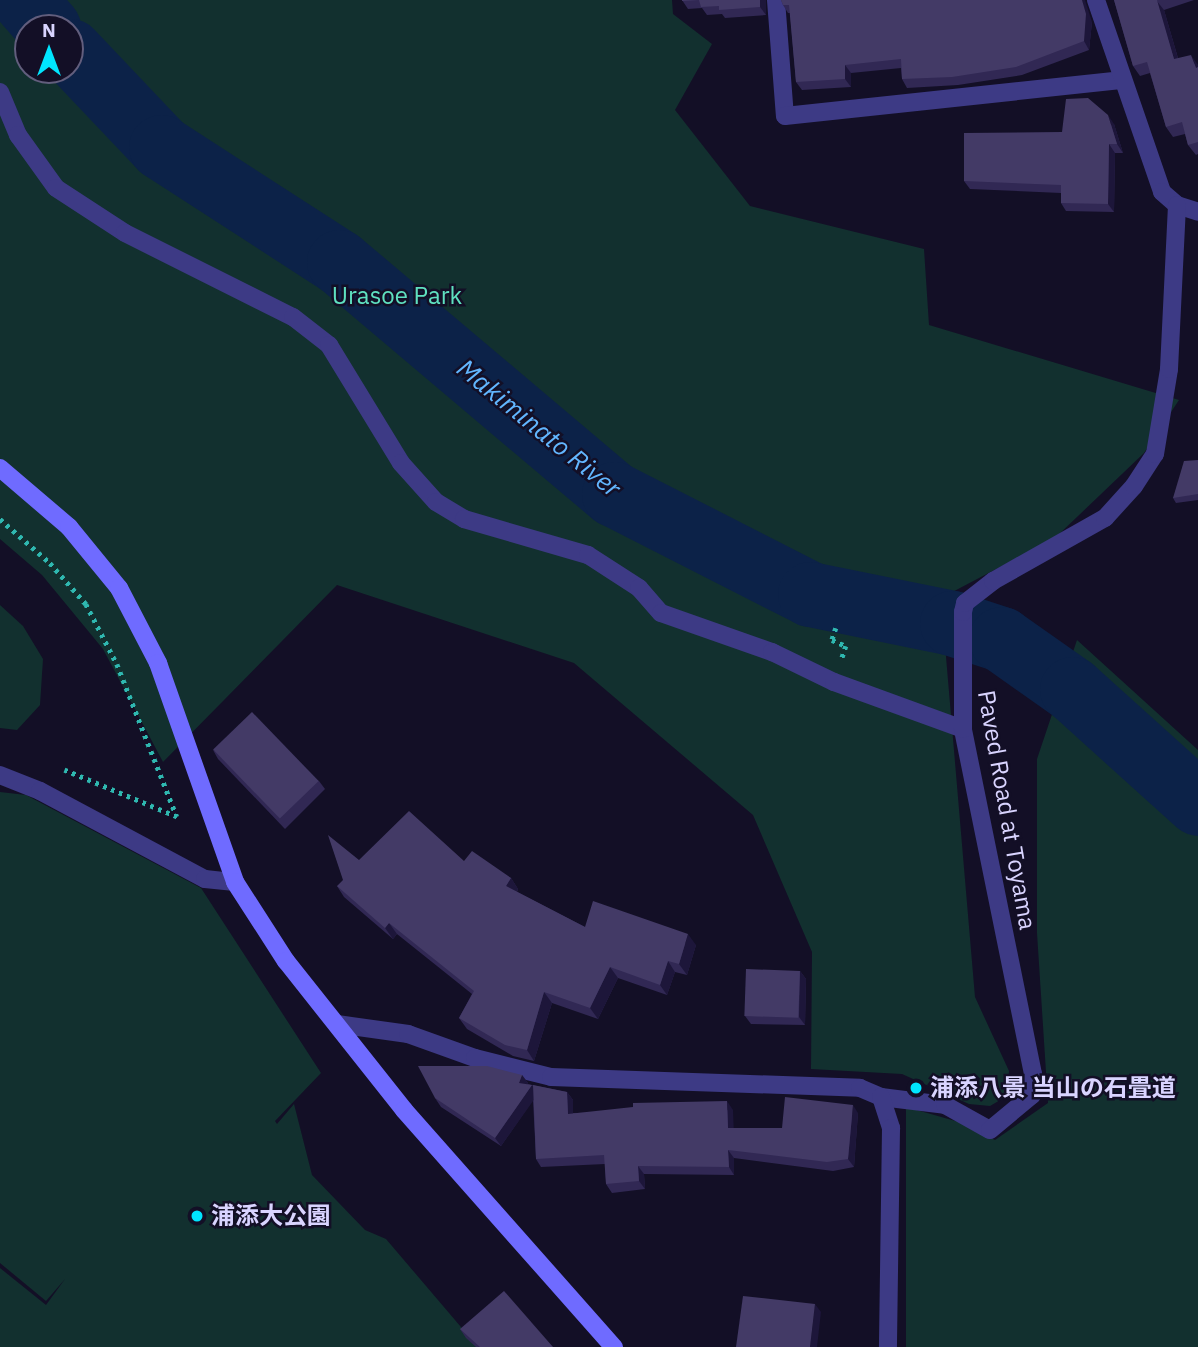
<!DOCTYPE html>
<meta charset="utf-8">
<style>
body{margin:0}
#map{position:relative;width:1198px;height:1347px;overflow:hidden;background:#130f26;font-family:"IBM Plex Sans","Noto Sans JP",sans-serif}
div>[style]{position:absolute}
[style*='--x']{left:calc(var(--x)*1px);top:calc(var(--y)*1px);width:calc(var(--w)*1px);rotate:calc(var(--a)*1deg)}
.green>*{inset:0;background:#12302f}
.river>*{height:65px;margin:-32.5px;padding:0 32.5px;transform-origin:32.5px;border-radius:32.5px;background:#0c2248}
.path>*{height:4.5px;margin-top:-2.25px;transform-origin:0;background:repeating-linear-gradient(90deg,#2fb8b0 0 3.5px,transparent 0 8.5px)}
.street>*{height:18px;margin:-9px;padding:0 9px;transform-origin:9px;border-radius:9px;background:#3d3a85}
.secondary>*{height:18px;margin:-9px;padding:0 9px;transform-origin:9px;border-radius:9px;background:#6f6bff}
.wall>*{inset:0;background:#312854}
.shaded-wall>*{inset:0;background:#1d163a}
.building>*{inset:0;background:#433a66;transform-origin:0 0}
.dots>*{width:19px;height:19px;translate:-50% -50%;box-sizing:border-box;border:4px solid #130f26;border-radius:50%}
span{translate:-50% -50%;white-space:nowrap;text-align:center;line-height:1.15;-webkit-text-stroke:5px #130f26;paint-order:stroke}
.park-label{font-size:24px;color:#5fe0c0}
.street-label{font-size:24px;color:#d9d4ff}
.poi-label{font-size:24px;color:#d9d4ff;font-weight:700}
.left{translate:0 -50%;text-align:left}
.water-label{font-size:26px;color:#62b6ff;font-style:italic}
.north{position:absolute;left:14px;top:14px;width:70px;height:70px;box-sizing:border-box;background:#130f26;border:2px solid #625e7d;border-radius:50%;rotate:0deg;font-size:19px;font-weight:700;line-height:28px;text-align:center;color:#d9d4ff}
.north::after{content:'';display:block;margin:auto;width:24px;height:32px;background:#00e5ff;clip-path:polygon(50% 0,100% 100%,50% 72%,0 100%)}
</style>
<div id="map">
<div class="green">
<div style="clip-path:polygon(evenodd,0 0,672px 0,673px 14px,712px 44px,675px 110px,750px 206px,924px 249px,929px 325px,1179px 400px,1144px 453px,1055px 538px,941px 598px,975px 997px,1009px 1071px,1007px 1096px,990px 1106px,969px 1104px,902px 1074px,811px 1069px,812px 952px,753px 815px,574px 663px,337px 585px,163px 762px,103px 649px,42px 575px,0 539px,0 0,28px 28px,70px 28px,70px 70px,28px 70px,28px 28px)"></div>
<div style="clip-path:polygon(0 605px,23px 626px,43px 659px,40px 705px,17px 730px,0 728px)"></div>
<div style="clip-path:polygon(1077px 640px,1198px 750px,1198px 1347px,906px 1347px,906px 1107px,959px 1122px,995px 1140px,1048px 1103px,1037px 933px,1037px 759px)"></div>
<div style="clip-path:polygon(0 792px,26px 795px,201px 888px,321px 1073px,275px 1121px,277px 1124px,294px 1104px,312px 1175px,365px 1230px,386px 1239px,478px 1347px,0 1347px,0 1268px,46px 1305px,65px 1279px,46px 1301px,0 1263px)"></div>
</div>
<div class="river">
<div style="--x:24;--y:0;--w:37;--a:49"></div>
<div style="--x:70;--y:51;--w:132;--a:46.5"></div>
<div style="--x:161;--y:147;--w:212;--a:32.9"></div>
<div style="--x:339;--y:262;--w:360;--a:40.2"></div>
<div style="--x:614;--y:494;--w:220;--a:27"></div>
<div style="--x:810;--y:594;--w:145;--a:11.5"></div>
<div style="--x:952;--y:623;--w:52;--a:18.1"></div>
<div style="--x:1001;--y:639;--w:87;--a:35.2"></div>
<div style="--x:1072;--y:689;--w:170;--a:42.1"></div>
</div>
<div class="path">
<div style="--x:0;--y:519;--w:67;--a:41.3"></div>
<div style="--x:50;--y:563;--w:55;--a:48.7"></div>
<div style="--x:86;--y:604;--w:68;--a:62.7"></div>
<div style="--x:117;--y:664;--w:164;--a:68.6"></div>
<div style="--x:177;--y:817;--w:122;--a:-157.4"></div>
<div style="--x:836;--y:628;--w:13;--a:108"></div>
<div style="--x:832;--y:640;--w:15;--a:23"></div>
<div style="--x:846;--y:646;--w:13;--a:108"></div>
</div>
<div class="street">
<div style="--x:776;--y:0;--w:116;--a:85.6"></div>
<div style="--x:785;--y:116;--w:340;--a:-6.1"></div>
<div style="--x:1096;--y:0;--w:203;--a:71"></div>
<div style="--x:1162;--y:192;--w:20;--a:41"></div>
<div style="--x:1177;--y:205;--w:22;--a:18"></div>
<div style="--x:0;--y:92;--w:47;--a:67.3"></div>
<div style="--x:18;--y:135;--w:65;--a:54.4"></div>
<div style="--x:56;--y:188;--w:82;--a:33.1"></div>
<div style="--x:125;--y:233;--w:188;--a:26.6"></div>
<div style="--x:293;--y:317;--w:46;--a:37.9"></div>
<div style="--x:329;--y:345;--w:138;--a:58.6"></div>
<div style="--x:401;--y:463;--w:52;--a:48.1"></div>
<div style="--x:436;--y:502;--w:33;--a:31"></div>
<div style="--x:464;--y:519;--w:129;--a:16.2"></div>
<div style="--x:588;--y:555;--w:61;--a:32.9"></div>
<div style="--x:639;--y:588;--w:33;--a:49"></div>
<div style="--x:661;--y:613;--w:118;--a:19.4"></div>
<div style="--x:772;--y:652;--w:69;--a:25.8"></div>
<div style="--x:834;--y:682;--w:137;--a:20"></div>
<div style="--x:0;--y:775;--w:43;--a:21.8"></div>
<div style="--x:40;--y:791;--w:187;--a:28.1"></div>
<div style="--x:205;--y:879;--w:30;--a:6"></div>
<div style="--x:337;--y:1024;--w:72;--a:8"></div>
<div style="--x:408;--y:1034;--w:71;--a:19.7"></div>
<div style="--x:475;--y:1058;--w:78;--a:14"></div>
<div style="--x:551;--y:1077;--w:309;--a:2"></div>
<div style="--x:860;--y:1088;--w:23;--a:23"></div>
<div style="--x:881;--y:1097;--w:64;--a:7.1"></div>
<div style="--x:945;--y:1105;--w:51;--a:29.1"></div>
<div style="--x:990;--y:1130;--w:55;--a:-39.8"></div>
<div style="--x:1032;--y:1095;--w:21;--a:-87"></div>
<div style="--x:1033;--y:1074;--w:352;--a:-101.5"></div>
<div style="--x:963;--y:729;--w:117;--a:-90"></div>
<div style="--x:963;--y:612;--w:9;--a:-77"></div>
<div style="--x:965;--y:603;--w:36;--a:-38"></div>
<div style="--x:993;--y:581;--w:129;--a:-29.4"></div>
<div style="--x:1105;--y:518;--w:43;--a:-47.8"></div>
<div style="--x:1134;--y:486;--w:38;--a:-57"></div>
<div style="--x:1155;--y:454;--w:86;--a:-80.6"></div>
<div style="--x:1169;--y:369;--w:164;--a:-87.2"></div>
<div style="--x:881;--y:1097;--w:33;--a:72"></div>
<div style="--x:891;--y:1128;--w:219;--a:90.8"></div>
</div>
<div class="secondary">
<div style="--x:0;--y:468;--w:91;--a:40.5"></div>
<div style="--x:69;--y:527;--w:79;--a:50.7"></div>
<div style="--x:119;--y:588;--w:85;--a:62.5"></div>
<div style="--x:158;--y:663;--w:232;--a:70.6"></div>
<div style="--x:235;--y:882;--w:94;--a:57.2"></div>
<div style="--x:286;--y:961;--w:190;--a:51.6"></div>
<div style="--x:404;--y:1110;--w:317;--a:48.5"></div>
</div>
<div class="wall">
<div style="clip-path:polygon(682px 0,766px 0,766px 15px,725px 18px,722px 14px,707px 15px,702px 8px,688px 9px)"></div>
<div style="clip-path:polygon(781px 0,1092px 22px,1089px 50px,1022px 75px,958px 85px,907px 88px,902px 79px,901px 68px,851px 73px,851px 87px,802px 90px,796px 82px,790px 13px,788px 13px,783px 5px)"></div>
<div style="clip-path:polygon(1114px 0,1194px 0,1164px 10px,1178px 58px,1198px 65px,1198px 154px,1196px 155px,1188px 145px,1185px 134px,1173px 137px,1166px 127px,1150px 73px,1140px 76px,1133px 66px)"></div>
<div style="clip-path:polygon(1114px 124px,1123px 153px,1115px 153px,1114px 212px,1066px 211px,1061px 203px,1061px 193px,970px 189px,964px 181px,1062px 132px)"></div>
<div style="clip-path:polygon(1198px 460px,1198px 500px,1176px 503px,1173px 498px)"></div>
<div style="clip-path:polygon(213px 750px,319px 781px,325px 789px,285px 829px,218px 759px)"></div>
<div style="clip-path:polygon(464px 861px,511px 878px,518px 889px,517px 892px,585px 927px,696px 945px,687px 975px,675px 972px,667px 995px,618px 978px,598px 1019px,552px 1003px,534px 1061px,513px 1056px,467px 1029px,459px 1018px,472px 994px,397px 934px,393px 939px,344px 897px,337px 886px)"></div>
<div style="clip-path:polygon(800px 971px,806px 979px,805px 1025px,751px 1024px,745px 1016px)"></div>
<div style="clip-path:polygon(522px 1075px,528px 1083px,527px 1084px,567px 1092px,573px 1100px,573px 1113px,733px 1110px,733px 1128px,782px 1128px,858px 1113px,854px 1167px,833px 1171px,734px 1158px,734px 1175px,644px 1174px,645px 1189px,612px 1193px,606px 1184px,605px 1164px,541px 1167px,536px 1159px,533px 1100px,501px 1146px,441px 1107px,435px 1098px)"></div>
<div style="clip-path:polygon(460px 1329px,553px 1347px,476px 1347px,466px 1338px)"></div>
</div>
<div class="shaded-wall">
<div style="clip-path:polygon(760px 0,766px 0,766px 15px,760px 7px)"></div>
<div style="clip-path:polygon(1082px 0,1085px 0,1092px 22px,1089px 50px,1084px 41px)"></div>
<div style="clip-path:polygon(1156px 0,1164px 10px,1181px 69px,1174px 59px)"></div>
<div style="clip-path:polygon(1191px 55px,1198px 65px,1198px 71px,1196px 68px)"></div>
<div style="clip-path:polygon(845px 65px,851px 73px,851px 87px,845px 79px)"></div>
<div style="clip-path:polygon(1108px 115px,1114px 124px,1123px 153px,1117px 144px)"></div>
<div style="clip-path:polygon(1109px 144px,1115px 153px,1114px 212px,1108px 204px)"></div>
<div style="clip-path:polygon(511px 878px,518px 889px,514px 897px,506px 886px)"></div>
<div style="clip-path:polygon(389px 923px,397px 934px,393px 939px,385px 928px)"></div>
<div style="clip-path:polygon(688px 934px,696px 945px,687px 975px,679px 964px)"></div>
<div style="clip-path:polygon(668px 961px,675px 972px,667px 995px,660px 985px)"></div>
<div style="clip-path:polygon(610px 967px,618px 978px,598px 1019px,590px 1008px)"></div>
<div style="clip-path:polygon(800px 971px,806px 979px,805px 1025px,799px 1017px)"></div>
<div style="clip-path:polygon(544px 992px,552px 1003px,534px 1061px,527px 1050px)"></div>
<div style="clip-path:polygon(522px 1075px,528px 1083px,525px 1091px,519px 1083px)"></div>
<div style="clip-path:polygon(532px 1085px,538px 1094px,501px 1146px,495px 1138px)"></div>
<div style="clip-path:polygon(567px 1092px,573px 1100px,573px 1122px,568px 1114px)"></div>
<div style="clip-path:polygon(727px 1101px,733px 1110px,734px 1136px,728px 1128px)"></div>
<div style="clip-path:polygon(853px 1105px,858px 1113px,854px 1167px,848px 1159px)"></div>
<div style="clip-path:polygon(728px 1150px,734px 1158px,734px 1175px,729px 1167px)"></div>
<div style="clip-path:polygon(638px 1166px,644px 1174px,645px 1189px,639px 1181px)"></div>
<div style="clip-path:polygon(815px 1304px,821px 1312px,817px 1347px,810px 1347px)"></div>
</div>
<div class="building">
<div style="clip-path:polygon(682px 0,760px 0,760px 7px,719px 10px,719px 6px,701px 7px,699px 0,682px 1px)"></div>
<div style="clip-path:polygon(781px 0,1082px 0,1086px 14px,1084px 41px,1016px 67px,952px 77px,902px 79px,901px 59px,845px 65px,845px 79px,796px 82px,789px 5px,783px 5px)"></div>
<div style="clip-path:polygon(1114px 0,1157px 0,1174px 59px,1191px 55px,1196px 68px,1198px 67px,1198px 142px,1188px 145px,1182px 122px,1166px 127px,1147px 62px,1133px 66px)"></div>
<div style="clip-path:polygon(1088px 98px,1108px 115px,1117px 144px,1109px 144px,1108px 204px,1061px 203px,1061px 185px,964px 181px,964px 133px,1062px 132px,1066px 99px)"></div>
<div style="clip-path:polygon(1198px 460px,1198px 494px,1173px 498px,1184px 461px)"></div>
<div style="left:252px;top:712px;width:96px;height:54px;rotate:46deg"></div>
<div style="clip-path:polygon(409px 811px,464px 861px,472px 851px,511px 878px,506px 886px,585px 927px,593px 901px,688px 934px,679px 964px,668px 961px,660px 985px,610px 967px,590px 1008px,544px 992px,527px 1050px,505px 1045px,459px 1018px,474px 991px,389px 923px,385px 928px,337px 886px,343px 880px,328px 835px,359px 860px)"></div>
<div style="left:746px;top:969px;width:54px;height:47px;rotate:2deg"></div>
<div style="clip-path:polygon(418px 1066px,487px 1066px,522px 1075px,519px 1083px,532px 1085px,495px 1138px,435px 1098px)"></div>
<div style="clip-path:polygon(533px 1085px,567px 1092px,568px 1114px,633px 1107px,633px 1103px,727px 1101px,728px 1128px,782px 1128px,785px 1097px,853px 1105px,848px 1159px,827px 1162px,728px 1150px,729px 1167px,638px 1166px,639px 1181px,606px 1184px,604px 1155px,536px 1159px)"></div>
<div style="clip-path:polygon(504px 1291px,553px 1347px,480px 1347px,460px 1329px)"></div>
<div style="clip-path:polygon(743px 1296px,815px 1304px,810px 1347px,736px 1347px)"></div>
</div>
<div class="dots">
<div style="left:916px;top:1088px;background:#00e5ff"></div>
<div style="left:197px;top:1216px;background:#00e5ff"></div>
</div>
<div class="park-label">
<span style="left:397px;top:296px">Urasoe Park</span>
</div>
<div class="street-label">
<span style="left:1007px;top:810px;rotate:80deg">Paved Road at Toyama</span>
</div>
<div class="poi-label">
<span class="left" style="left:930px;top:1088px">浦添八景 当山の石畳道</span>
<span class="left" style="left:211px;top:1216px">浦添大公園</span>
</div>
<div class="water-label">
<span style="left:539px;top:428px;rotate:39deg">Makiminato River</span>
</div>
<div class="north">N</div>
</div>
